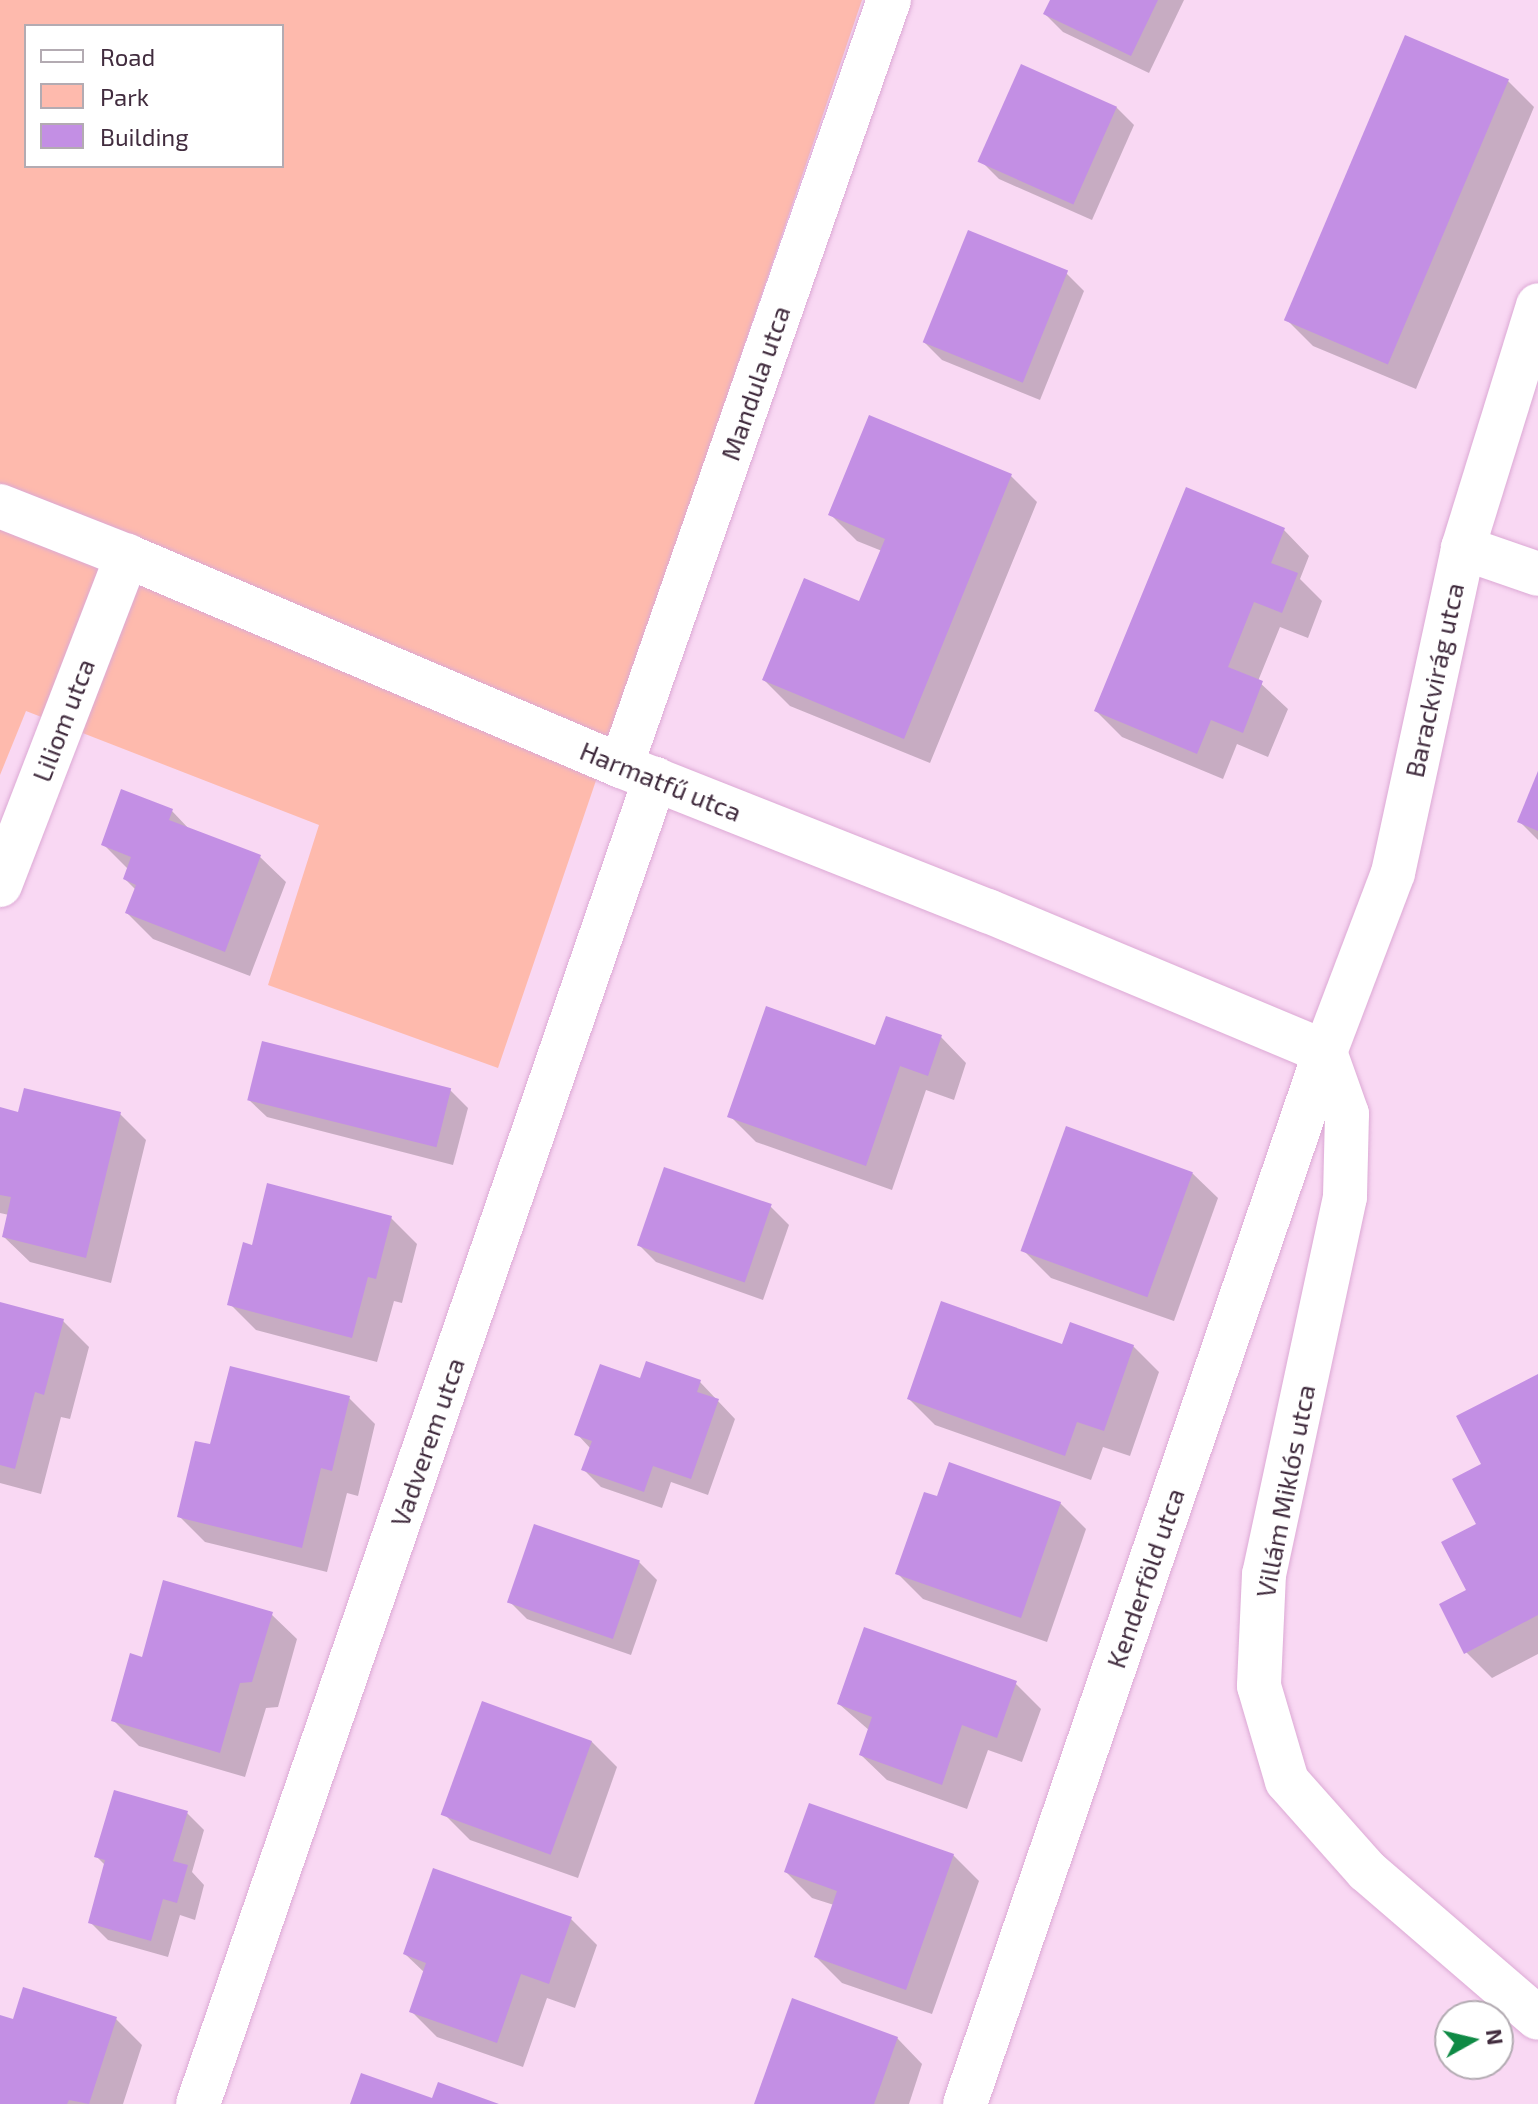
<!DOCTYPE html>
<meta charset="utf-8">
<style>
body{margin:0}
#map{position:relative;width:1538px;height:2104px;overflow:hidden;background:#f9d8f3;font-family:"Exo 2",sans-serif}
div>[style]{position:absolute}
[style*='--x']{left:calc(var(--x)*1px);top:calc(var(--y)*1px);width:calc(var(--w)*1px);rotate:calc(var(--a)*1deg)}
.green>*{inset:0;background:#febaad}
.shadow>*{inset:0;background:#0003}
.building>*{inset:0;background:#c38fe4;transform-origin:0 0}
.roads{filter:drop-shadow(0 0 2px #dca9d5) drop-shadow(0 0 2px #dca9d5)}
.minor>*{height:44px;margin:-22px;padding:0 22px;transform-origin:22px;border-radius:22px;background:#fff}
span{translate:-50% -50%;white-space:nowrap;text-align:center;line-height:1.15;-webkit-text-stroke:6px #fff;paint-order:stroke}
.street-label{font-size:26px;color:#412c3e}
.legend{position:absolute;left:24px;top:24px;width:260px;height:144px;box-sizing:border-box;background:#fff;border:2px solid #b3abb2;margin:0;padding:10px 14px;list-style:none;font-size:24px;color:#412c3e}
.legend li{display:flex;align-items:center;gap:16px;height:40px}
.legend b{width:40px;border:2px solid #b3abb2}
.north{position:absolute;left:1434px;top:2000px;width:80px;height:80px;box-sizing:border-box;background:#fff;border:2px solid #b3abb2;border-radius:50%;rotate:82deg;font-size:22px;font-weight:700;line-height:32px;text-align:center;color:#412c3e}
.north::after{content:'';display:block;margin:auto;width:28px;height:36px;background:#0f8a45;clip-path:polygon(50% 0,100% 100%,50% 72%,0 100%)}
</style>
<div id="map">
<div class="green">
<div style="clip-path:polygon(evenodd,0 0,862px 0,498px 1068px,268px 985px,319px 825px,26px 711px,0 775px,0 0,26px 26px,282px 26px,282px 166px,26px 166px,26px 26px)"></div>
</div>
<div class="shadow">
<div style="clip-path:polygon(1052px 0,1184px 0,1149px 73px,1063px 32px,1045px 14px)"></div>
<div style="clip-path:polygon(1508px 81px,1534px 107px,1416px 389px,1313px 346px,1287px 320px)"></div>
<div style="clip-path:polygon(1116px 107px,1134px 125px,1092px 220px,999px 179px,981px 161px)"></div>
<div style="clip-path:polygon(1066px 273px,1084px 291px,1040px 400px,942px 360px,924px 342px)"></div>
<div style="clip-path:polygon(1011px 476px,1037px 502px,930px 763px,790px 706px,764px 680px,860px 604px,882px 551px,857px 541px,831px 515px)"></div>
<div style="clip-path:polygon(1284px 530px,1309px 556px,1300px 579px,1322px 601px,1308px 638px,1280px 627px,1258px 681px,1288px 709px,1268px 757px,1237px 744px,1223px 779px,1122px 737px,1096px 711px)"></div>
<div style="clip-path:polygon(1538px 776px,1538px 840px,1520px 822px)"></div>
<div style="clip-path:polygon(172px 811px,191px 831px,260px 857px,286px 882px,250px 976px,153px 939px,127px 913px,136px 890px,125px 879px,129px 870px,104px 845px)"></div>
<div style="clip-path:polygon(941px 1037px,966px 1063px,954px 1100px,926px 1090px,892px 1190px,756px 1142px,730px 1116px,876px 1047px)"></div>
<div style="clip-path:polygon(450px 1090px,468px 1108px,453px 1165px,267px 1117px,249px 1100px)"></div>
<div style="clip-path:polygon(0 1109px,20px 1114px,120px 1114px,146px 1140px,111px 1283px,30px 1262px,4px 1237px,9px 1215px,0 1213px)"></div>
<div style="clip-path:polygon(666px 1169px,771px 1207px,789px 1225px,763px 1300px,656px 1262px,639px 1245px)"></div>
<div style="clip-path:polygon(1192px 1173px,1218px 1198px,1174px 1321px,1051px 1278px,1025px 1252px)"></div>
<div style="clip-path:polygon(391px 1218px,417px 1244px,402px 1303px,394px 1301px,377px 1362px,256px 1330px,230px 1304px,253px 1247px)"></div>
<div style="clip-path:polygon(0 1304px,63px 1321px,89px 1347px,70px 1419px,61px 1417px,41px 1494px,0 1483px)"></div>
<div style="clip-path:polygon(1133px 1346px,1159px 1372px,1130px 1456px,1103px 1447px,1091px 1480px,935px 1425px,909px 1399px,1063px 1347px)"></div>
<div style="clip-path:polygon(1538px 1376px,1538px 1654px,1492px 1678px,1466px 1652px,1468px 1591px,1483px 1465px)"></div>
<div style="clip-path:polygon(641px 1380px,700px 1382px,735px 1419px,708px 1495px,671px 1482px,662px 1508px,601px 1487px,583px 1469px,591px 1449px,577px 1434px)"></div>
<div style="clip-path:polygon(349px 1398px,375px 1424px,358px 1496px,347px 1493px,327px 1572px,205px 1542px,179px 1516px,211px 1447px)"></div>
<div style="clip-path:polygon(939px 1499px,1060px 1503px,1086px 1529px,1047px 1642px,923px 1599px,897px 1573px)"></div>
<div style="clip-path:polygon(639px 1562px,657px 1580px,631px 1655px,527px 1619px,509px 1601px)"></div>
<div style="clip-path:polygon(271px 1614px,297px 1639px,278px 1707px,266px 1708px,245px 1777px,139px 1746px,113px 1720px,143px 1659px)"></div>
<div style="clip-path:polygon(1015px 1683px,1041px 1709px,1022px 1762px,988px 1750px,967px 1809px,887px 1780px,861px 1755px,870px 1731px,839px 1704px)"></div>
<div style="clip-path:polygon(591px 1741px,617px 1767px,578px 1878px,470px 1840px,444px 1814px)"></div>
<div style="clip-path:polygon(187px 1813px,204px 1830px,192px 1872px,204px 1885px,195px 1920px,180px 1915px,168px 1957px,108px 1940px,90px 1922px,106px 1866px,97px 1857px)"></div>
<div style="clip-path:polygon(953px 1855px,979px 1881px,932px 2014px,842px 1983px,816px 1957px,834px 1905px,812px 1898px,786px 1872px)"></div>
<div style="clip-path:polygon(571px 1919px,597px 1945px,575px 2008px,547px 1998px,523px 2067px,437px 2037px,411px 2011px,425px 1973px,405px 1954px)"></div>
<div style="clip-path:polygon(0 2017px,14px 2022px,116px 2019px,142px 2045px,123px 2104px,0 2104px)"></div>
<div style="clip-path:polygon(897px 2038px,922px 2064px,909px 2104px,756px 2104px)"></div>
</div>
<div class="building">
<div style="clip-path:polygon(1050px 0,1158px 0,1131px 56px,1043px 14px)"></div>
<div style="left:1405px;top:35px;width:113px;height:310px;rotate:23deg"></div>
<div style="left:1021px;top:64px;width:105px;height:107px;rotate:24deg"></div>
<div style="left:968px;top:230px;width:108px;height:121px;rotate:22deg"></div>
<div style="clip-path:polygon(869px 415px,1012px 474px,904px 739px,762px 680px,804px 578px,859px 601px,885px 539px,828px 515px)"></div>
<div style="clip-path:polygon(1186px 487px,1285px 528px,1271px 563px,1298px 573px,1282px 613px,1254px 602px,1228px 667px,1263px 681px,1243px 733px,1211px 720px,1197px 754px,1094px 711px)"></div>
<div style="clip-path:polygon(1538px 771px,1538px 831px,1517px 822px)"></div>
<div style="clip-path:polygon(121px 789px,173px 809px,169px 820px,261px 855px,225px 952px,125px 913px,136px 885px,123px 879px,131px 857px,101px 845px)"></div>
<div style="clip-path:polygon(766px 1006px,875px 1045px,886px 1016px,942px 1035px,928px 1076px,900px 1066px,866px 1166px,727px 1117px)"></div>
<div style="left:262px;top:1041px;width:195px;height:61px;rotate:14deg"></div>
<div style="clip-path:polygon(24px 1088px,121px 1112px,86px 1258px,2px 1237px,11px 1197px,0 1195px,0 1107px,18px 1112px)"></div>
<div style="left:1066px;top:1126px;width:135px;height:133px;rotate:20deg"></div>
<div style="left:664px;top:1167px;width:114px;height:83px;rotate:19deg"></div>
<div style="clip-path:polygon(267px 1183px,392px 1216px,376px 1279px,368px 1277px,352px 1338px,227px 1305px,243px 1242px,252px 1245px)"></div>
<div style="clip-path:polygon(941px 1301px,1062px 1344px,1070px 1322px,1134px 1345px,1104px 1431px,1077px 1422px,1065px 1456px,907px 1399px)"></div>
<div style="clip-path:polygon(0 1302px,64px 1319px,44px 1395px,35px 1392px,15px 1469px,0 1465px)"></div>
<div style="clip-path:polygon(646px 1361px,701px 1380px,697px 1392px,719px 1399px,691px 1479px,653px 1466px,644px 1492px,581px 1470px,592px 1441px,574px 1435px,600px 1364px,640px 1378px)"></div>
<div style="clip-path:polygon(230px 1366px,350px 1396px,332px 1471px,321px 1468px,302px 1548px,177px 1517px,195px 1441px,210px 1444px)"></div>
<div style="clip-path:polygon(1538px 1374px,1538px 1615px,1464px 1654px,1439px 1604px,1466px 1590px,1441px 1542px,1476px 1524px,1452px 1479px,1481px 1464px,1456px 1416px)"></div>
<div style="clip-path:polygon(949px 1462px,1061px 1502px,1021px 1618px,895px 1574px,924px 1492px,937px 1496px)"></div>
<div style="left:534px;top:1524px;width:112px;height:83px;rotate:19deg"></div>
<div style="clip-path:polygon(163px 1580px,273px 1612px,252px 1682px,240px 1683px,220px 1753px,111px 1721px,130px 1653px,142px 1657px)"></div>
<div style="clip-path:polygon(864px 1627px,1017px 1681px,997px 1738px,962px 1725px,942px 1785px,859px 1755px,872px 1717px,837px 1704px)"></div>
<div style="left:482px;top:1701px;width:117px;height:121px;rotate:20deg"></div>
<div style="clip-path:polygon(114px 1790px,188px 1811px,173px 1861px,188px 1865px,177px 1903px,163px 1899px,151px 1941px,88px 1923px,105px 1860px,94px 1857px)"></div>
<div style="clip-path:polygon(809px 1803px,954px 1854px,906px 1990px,814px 1957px,837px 1891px,784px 1872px)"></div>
<div style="clip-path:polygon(433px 1868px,572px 1917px,549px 1984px,521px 1974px,497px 2043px,409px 2012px,426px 1963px,403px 1954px)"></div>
<div style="clip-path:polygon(23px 1987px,117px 2017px,89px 2104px,69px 2100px,67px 2104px,0 2104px,0 2015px,13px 2019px)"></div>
<div style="clip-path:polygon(792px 1998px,898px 2037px,874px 2104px,754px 2104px)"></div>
<div style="clip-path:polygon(361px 2073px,432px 2098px,438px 2082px,499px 2104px,350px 2104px)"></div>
</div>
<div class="roads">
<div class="minor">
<div style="--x:0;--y:506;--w:136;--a:21.5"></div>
<div style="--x:127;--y:556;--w:537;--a:23.03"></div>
<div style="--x:621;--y:766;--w:395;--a:21.6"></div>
<div style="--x:988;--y:911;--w:365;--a:22.7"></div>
<div style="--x:1463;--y:548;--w:79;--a:19.1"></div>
<div style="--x:621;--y:766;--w:812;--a:-70.72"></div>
<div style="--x:0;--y:885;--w:353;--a:-68.9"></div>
<div style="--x:1325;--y:1052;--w:66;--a:70.5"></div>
<div style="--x:1347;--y:1114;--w:83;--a:91.4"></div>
<div style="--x:1345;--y:1197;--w:386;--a:102.1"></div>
<div style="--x:1264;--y:1574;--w:112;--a:92.6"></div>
<div style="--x:1259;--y:1686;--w:99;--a:73.6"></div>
<div style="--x:1287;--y:1781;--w:120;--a:48.4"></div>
<div style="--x:1367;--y:1871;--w:225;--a:40.7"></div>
<div style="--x:198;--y:2104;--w:1402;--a:-70.97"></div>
<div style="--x:965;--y:2104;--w:1112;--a:-71.11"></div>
<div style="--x:1325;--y:1052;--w:191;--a:-69.2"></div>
<div style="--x:1393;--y:873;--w:332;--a:-77.8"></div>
<div style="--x:1463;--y:548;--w:254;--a:-72.8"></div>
</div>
</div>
<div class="street-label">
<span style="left:755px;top:383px;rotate:-71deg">Mandula utca</span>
<span style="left:1434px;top:680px;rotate:-78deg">Barackvirág utca</span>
<span style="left:63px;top:720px;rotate:-69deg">Liliom utca</span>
<span style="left:661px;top:781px;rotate:22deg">Harmatfű utca</span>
<span style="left:427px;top:1442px;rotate:-71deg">Vadverem utca</span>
<span style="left:1285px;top:1491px;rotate:-79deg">Villám Miklós utca</span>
<span style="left:1145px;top:1578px;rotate:-71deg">Kenderföld utca</span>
</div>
<ul class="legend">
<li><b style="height:10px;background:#fff"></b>Road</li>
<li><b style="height:22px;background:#febaad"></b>Park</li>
<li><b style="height:22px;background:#c38fe4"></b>Building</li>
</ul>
<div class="north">N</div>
</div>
